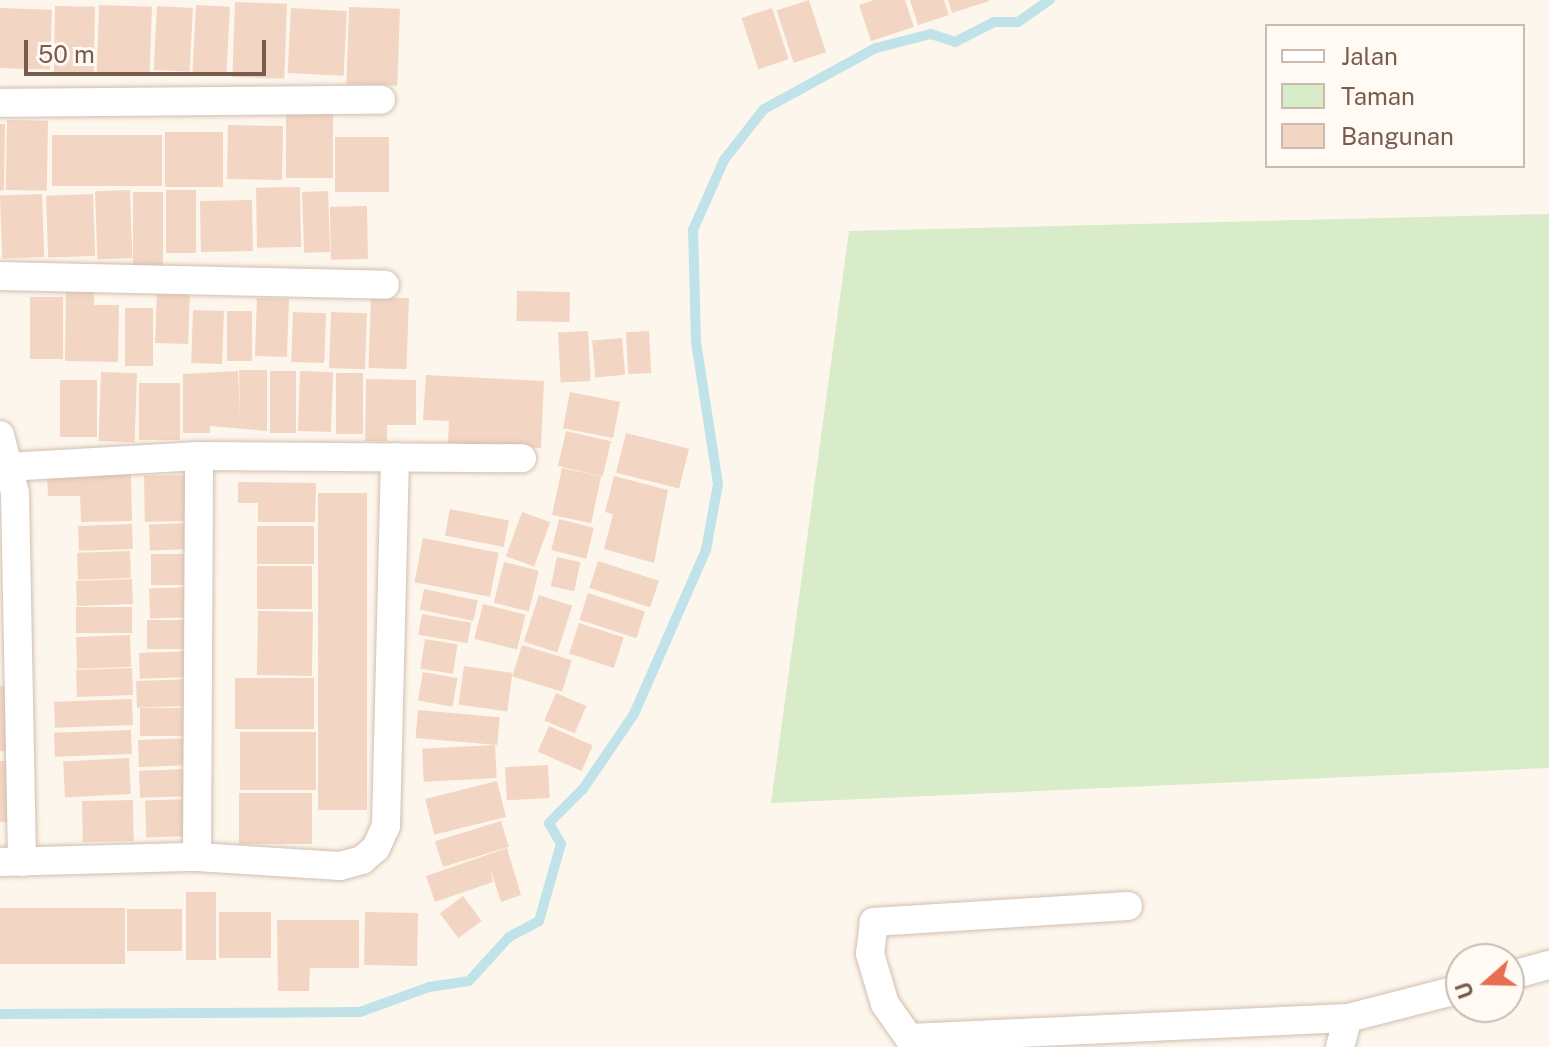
<!DOCTYPE html>
<style>
body{margin:0}
#map{position:relative;width:1549px;height:1047px;overflow:hidden;background:#fdf6ec;font-family:"Public Sans",sans-serif}
div>[style]{position:absolute}
[style*='--x']{left:calc(var(--x)*1px);top:calc(var(--y)*1px);width:calc(var(--w)*1px);rotate:calc(var(--a)*1deg)}
.green>*{inset:0;background:#d8ecc9}
.stream>*{height:10px;margin:-5px;padding:0 5px;transform-origin:5px;border-radius:5px;background:#bfe3e8}
.building>*{inset:0;background:#f3d5c3;transform-origin:0 0}
.roads{filter:drop-shadow(0 0 2px #d1beb0) drop-shadow(0 0 2px #d1beb0)}
.minor>*{height:28px;margin:-14px;padding:0 14px;transform-origin:14px;border-radius:14px;background:#fff}
span{translate:-50% -50%;white-space:nowrap;text-align:center;line-height:1.15;-webkit-text-stroke:6px #fffaf3;paint-order:stroke}
.legend{position:absolute;left:1265px;top:24px;width:260px;height:144px;box-sizing:border-box;background:#fffaf3;border:2px solid #cabbb1;margin:0;padding:10px 14px;list-style:none;font-size:24px;color:#7a5c4d}
.legend li{display:flex;align-items:center;gap:16px;height:40px}
.legend b{width:40px;border:2px solid #cabbb1}
.north{position:absolute;left:1445px;top:943px;width:80px;height:80px;box-sizing:border-box;background:#fffaf3;border:2px solid #cabbb1;border-radius:50%;rotate:250deg;font-size:22px;font-weight:700;line-height:32px;text-align:center;color:#7a5c4d}
.north::after{content:'';display:block;margin:auto;width:28px;height:36px;background:#e76f51;clip-path:polygon(50% 0,100% 100%,50% 72%,0 100%)}
.scale{position:absolute;left:24px;top:40px;width:242px;height:36px;box-sizing:border-box;border:4px solid #7a5c4d;border-top:0;padding-left:10px;font-size:24px;line-height:28px;white-space:nowrap;color:#7a5c4d;-webkit-text-stroke:6px #fffaf3;paint-order:stroke}
</style>
<div id="map">
<div class="green">
<div style="clip-path:polygon(1549px 214px,1549px 768px,771px 803px,849px 231px)"></div>
</div>
<div class="stream">
<div style="--x:0;--y:1014;--w:360;--a:-0.3"></div>
<div style="--x:360;--y:1012;--w:73;--a:-19.9"></div>
<div style="--x:429;--y:987;--w:40;--a:-8.5"></div>
<div style="--x:469;--y:981;--w:59;--a:-47.7"></div>
<div style="--x:509;--y:937;--w:34;--a:-28"></div>
<div style="--x:539;--y:921;--w:80;--a:-74.1"></div>
<div style="--x:561;--y:844;--w:24;--a:-120"></div>
<div style="--x:549;--y:823;--w:48;--a:-45"></div>
<div style="--x:583;--y:789;--w:91;--a:-55.8"></div>
<div style="--x:634;--y:714;--w:179;--a:-66.3"></div>
<div style="--x:706;--y:550;--w:67;--a:-79.7"></div>
<div style="--x:718;--y:484;--w:144;--a:-98.8"></div>
<div style="--x:696;--y:342;--w:112;--a:-91.5"></div>
<div style="--x:693;--y:230;--w:77;--a:-66.1"></div>
<div style="--x:724;--y:160;--w:65;--a:-51.9"></div>
<div style="--x:764;--y:109;--w:128;--a:-28.6"></div>
<div style="--x:876;--y:48;--w:57;--a:-14.3"></div>
<div style="--x:931;--y:34;--w:25;--a:18"></div>
<div style="--x:955;--y:42;--w:44;--a:-27.1"></div>
<div style="--x:994;--y:22;--w:24;--a:0"></div>
<div style="--x:1018;--y:22;--w:39;--a:-35"></div>
</div>
<div class="building">
<div style="left:809px;top:0;width:55px;height:34px;rotate:72deg"></div>
<div style="clip-path:polygon(874px 0,905px 0,914px 27px,871px 41px,859px 5px)"></div>
<div style="clip-path:polygon(910px 0,944px 0,949px 15px,918px 25px)"></div>
<div style="clip-path:polygon(948px 0,989px 0,989px 1px,952px 13px)"></div>
<div style="left:235px;top:2px;width:52px;height:75px;rotate:2deg"></div>
<div style="left:99px;top:5px;width:53px;height:67px;rotate:2deg"></div>
<div style="left:196px;top:5px;width:34px;height:67px;rotate:3deg"></div>
<div style="left:55px;top:6px;width:40px;height:66px;rotate:1deg"></div>
<div style="left:157px;top:6px;width:36px;height:64px;rotate:3deg"></div>
<div style="left:349px;top:7px;width:51px;height:77px;rotate:2deg"></div>
<div style="left:0;top:8px;width:52px;height:60px;rotate:2deg"></div>
<div style="left:291px;top:8px;width:56px;height:65px;rotate:3deg"></div>
<div style="left:772px;top:8px;width:54px;height:32px;rotate:72deg"></div>
<div style="left:286px;top:114px;width:47px;height:64px"></div>
<div style="left:7px;top:120px;width:41px;height:70px;rotate:1deg"></div>
<div style="clip-path:polygon(0 124px,5px 124px,4px 190px,0 191px)"></div>
<div style="left:228px;top:125px;width:55px;height:54px;rotate:1deg"></div>
<div style="left:165px;top:132px;width:58px;height:55px"></div>
<div style="left:162px;top:135px;width:51px;height:110px;rotate:90deg"></div>
<div style="left:335px;top:137px;width:54px;height:55px"></div>
<div style="left:300px;top:187px;width:60px;height:44px;rotate:89deg"></div>
<div style="left:130px;top:190px;width:68px;height:35px;rotate:88deg"></div>
<div style="left:166px;top:190px;width:30px;height:63px"></div>
<div style="left:328px;top:191px;width:61px;height:26px;rotate:88deg"></div>
<div style="left:133px;top:192px;width:30px;height:75px"></div>
<div style="left:42px;top:194px;width:63px;height:42px;rotate:88deg"></div>
<div style="left:93px;top:194px;width:62px;height:47px;rotate:88deg"></div>
<div style="left:252px;top:200px;width:51px;height:52px;rotate:89deg"></div>
<div style="left:367px;top:206px;width:53px;height:37px;rotate:89deg"></div>
<div style="clip-path:polygon(66px 287px,94px 287px,94px 305px,119px 305px,118px 362px,65px 361px)"></div>
<div style="left:157px;top:288px;width:33px;height:55px;rotate:2deg"></div>
<div style="left:517px;top:291px;width:53px;height:30px;rotate:1deg"></div>
<div style="left:30px;top:297px;width:33px;height:62px"></div>
<div style="left:371px;top:297px;width:38px;height:71px;rotate:2deg"></div>
<div style="left:257px;top:298px;width:32px;height:58px;rotate:2deg"></div>
<div style="left:125px;top:308px;width:28px;height:58px"></div>
<div style="left:193px;top:310px;width:31px;height:53px;rotate:2deg"></div>
<div style="left:227px;top:311px;width:25px;height:50px"></div>
<div style="left:293px;top:312px;width:33px;height:50px;rotate:2deg"></div>
<div style="left:331px;top:312px;width:36px;height:56px;rotate:2deg"></div>
<div style="left:588px;top:331px;width:50px;height:30px;rotate:87deg"></div>
<div style="left:649px;top:331px;width:42px;height:23px;rotate:87deg"></div>
<div style="left:622px;top:338px;width:37px;height:30px;rotate:85deg"></div>
<div style="clip-path:polygon(239px 370px,267px 370px,267px 431px,210px 426px,210px 433px,183px 433px,183px 374px,238px 371px,240px 419px)"></div>
<div style="left:270px;top:371px;width:26px;height:62px"></div>
<div style="left:300px;top:371px;width:33px;height:60px;rotate:2deg"></div>
<div style="left:101px;top:372px;width:36px;height:69px;rotate:2deg"></div>
<div style="left:336px;top:373px;width:27px;height:61px"></div>
<div style="clip-path:polygon(426px 375px,544px 381px,541px 448px,448px 443px,449px 421px,423px 420px)"></div>
<div style="clip-path:polygon(366px 379px,416px 380px,416px 425px,387px 425px,387px 441px,365px 441px)"></div>
<div style="left:60px;top:380px;width:37px;height:57px"></div>
<div style="left:139px;top:383px;width:41px;height:57px"></div>
<div style="left:570px;top:392px;width:51px;height:37px;rotate:11deg"></div>
<div style="left:566px;top:431px;width:46px;height:36px;rotate:13deg"></div>
<div style="left:626px;top:433px;width:65px;height:41px;rotate:14deg"></div>
<div style="left:562px;top:468px;width:40px;height:48px;rotate:12deg"></div>
<div style="clip-path:polygon(131px 473px,132px 521px,81px 522px,80px 496px,48px 496px,47px 475px)"></div>
<div style="left:191px;top:475px;width:46px;height:47px;rotate:89deg"></div>
<div style="clip-path:polygon(614px 476px,668px 490px,654px 563px,604px 549px,613px 514px,605px 512px)"></div>
<div style="clip-path:polygon(238px 482px,316px 483px,315px 522px,258px 522px,258px 503px,238px 503px)"></div>
<div style="left:318px;top:493px;width:49px;height:317px"></div>
<div style="left:450px;top:509px;width:60px;height:27px;rotate:11deg"></div>
<div style="left:522px;top:512px;width:30px;height:47px;rotate:20deg"></div>
<div style="left:559px;top:519px;width:36px;height:32px;rotate:14deg"></div>
<div style="left:190px;top:523px;width:26px;height:41px;rotate:88deg"></div>
<div style="left:132px;top:524px;width:25px;height:54px;rotate:88deg"></div>
<div style="left:257px;top:526px;width:57px;height:38px"></div>
<div style="left:423px;top:538px;width:77px;height:45px;rotate:11deg"></div>
<div style="left:130px;top:551px;width:27px;height:53px;rotate:88deg"></div>
<div style="left:196px;top:554px;width:31px;height:45px;rotate:90deg"></div>
<div style="left:557px;top:557px;width:24px;height:30px;rotate:12deg"></div>
<div style="left:598px;top:561px;width:64px;height:28px;rotate:18deg"></div>
<div style="left:504px;top:562px;width:36px;height:42px;rotate:14deg"></div>
<div style="left:257px;top:566px;width:55px;height:43px"></div>
<div style="left:132px;top:579px;width:25px;height:56px;rotate:88deg"></div>
<div style="left:194px;top:587px;width:30px;height:45px;rotate:88deg"></div>
<div style="left:424px;top:589px;width:55px;height:21px;rotate:12deg"></div>
<div style="left:588px;top:593px;width:60px;height:28px;rotate:18deg"></div>
<div style="left:539px;top:595px;width:35px;height:49px;rotate:18deg"></div>
<div style="left:483px;top:604px;width:44px;height:36px;rotate:14deg"></div>
<div style="left:132px;top:607px;width:26px;height:56px;rotate:90deg"></div>
<div style="left:258px;top:611px;width:55px;height:64px;rotate:1deg"></div>
<div style="left:422px;top:614px;width:50px;height:21px;rotate:10deg"></div>
<div style="left:197px;top:620px;width:29px;height:50px;rotate:90deg"></div>
<div style="left:579px;top:623px;width:47px;height:32px;rotate:18deg"></div>
<div style="left:130px;top:635px;width:32px;height:54px;rotate:88deg"></div>
<div style="left:425px;top:639px;width:33px;height:30px;rotate:9deg"></div>
<div style="left:522px;top:645px;width:52px;height:33px;rotate:17deg"></div>
<div style="left:193px;top:651px;width:26px;height:54px;rotate:88deg"></div>
<div style="left:464px;top:666px;width:49px;height:39px;rotate:8deg"></div>
<div style="left:132px;top:668px;width:27px;height:56px;rotate:88deg"></div>
<div style="left:423px;top:672px;width:35px;height:29px;rotate:10deg"></div>
<div style="left:235px;top:678px;width:79px;height:51px"></div>
<div style="left:190px;top:679px;width:27px;height:54px;rotate:88deg"></div>
<div style="left:0;top:686px;width:15px;height:65px"></div>
<div style="left:556px;top:693px;width:33px;height:30px;rotate:23deg"></div>
<div style="left:132px;top:699px;width:26px;height:78px;rotate:88deg"></div>
<div style="left:192px;top:708px;width:28px;height:52px;rotate:90deg"></div>
<div style="left:418px;top:710px;width:82px;height:28px;rotate:5deg"></div>
<div style="left:549px;top:726px;width:48px;height:28px;rotate:24deg"></div>
<div style="left:131px;top:730px;width:24px;height:77px;rotate:88deg"></div>
<div style="left:240px;top:732px;width:76px;height:58px"></div>
<div style="left:193px;top:738px;width:27px;height:55px;rotate:88deg"></div>
<div style="left:495px;top:745px;width:33px;height:73px;rotate:87deg"></div>
<div style="left:129px;top:758px;width:36px;height:66px;rotate:87deg"></div>
<div style="left:0;top:761px;width:16px;height:61px"></div>
<div style="left:548px;top:765px;width:33px;height:43px;rotate:87deg"></div>
<div style="left:192px;top:769px;width:27px;height:53px;rotate:88deg"></div>
<div style="left:497px;top:781px;width:37px;height:74px;rotate:76deg"></div>
<div style="left:239px;top:793px;width:73px;height:51px"></div>
<div style="left:189px;top:799px;width:37px;height:44px;rotate:88deg"></div>
<div style="left:133px;top:800px;width:41px;height:51px;rotate:89deg"></div>
<div style="left:501px;top:821px;width:27px;height:69px;rotate:73deg"></div>
<div style="clip-path:polygon(507px 848px,521px 895px,501px 902px,490px 868px,493px 882px,435px 902px,426px 876px)"></div>
<div style="left:186px;top:892px;width:30px;height:68px"></div>
<div style="left:463px;top:896px;width:31px;height:29px;rotate:53deg"></div>
<div style="left:0;top:908px;width:125px;height:56px"></div>
<div style="left:127px;top:909px;width:55px;height:42px"></div>
<div style="left:219px;top:912px;width:52px;height:46px"></div>
<div style="left:365px;top:912px;width:53px;height:53px;rotate:1deg"></div>
<div style="clip-path:polygon(277px 920px,359px 920px,359px 968px,310px 968px,309px 991px,278px 991px)"></div>
</div>
<div class="roads">
<div class="minor">
<div style="--x:0;--y:103;--w:381;--a:-0.5"></div>
<div style="--x:0;--y:276;--w:385;--a:1.3"></div>
<div style="--x:0;--y:435;--w:60;--a:75.5"></div>
<div style="--x:15;--y:493;--w:369;--a:88.9"></div>
<div style="--x:7;--y:467;--w:192;--a:-3.3"></div>
<div style="--x:199;--y:456;--w:323;--a:0.4"></div>
<div style="--x:197;--y:857;--w:401;--a:-89.7"></div>
<div style="--x:0;--y:862;--w:197;--a:-1.5"></div>
<div style="--x:197;--y:857;--w:143;--a:3.6"></div>
<div style="--x:340;--y:866;--w:23;--a:-15"></div>
<div style="--x:362;--y:860;--w:18;--a:-41"></div>
<div style="--x:376;--y:848;--w:24;--a:-66"></div>
<div style="--x:386;--y:826;--w:369;--a:-88.6"></div>
<div style="--x:1128;--y:906;--w:255;--a:176.4"></div>
<div style="--x:874;--y:922;--w:32;--a:97"></div>
<div style="--x:870;--y:954;--w:52;--a:73.3"></div>
<div style="--x:885;--y:1004;--w:42;--a:54.8"></div>
<div style="--x:909;--y:1038;--w:439;--a:-2.6"></div>
<div style="--x:1509;--y:976;--w:41;--a:-15.4"></div>
<div style="--x:1340;--y:1047;--w:30;--a:-75"></div>
<div style="--x:1348;--y:1018;--w:117;--a:-14.4"></div>
</div>
</div>
<ul class="legend">
<li><b style="height:10px;background:#fff"></b>Jalan</li>
<li><b style="height:22px;background:#d8ecc9"></b>Taman</li>
<li><b style="height:22px;background:#f3d5c3"></b>Bangunan</li>
</ul>
<div class="north">U</div>
<div class="scale">50 m</div>
</div>
